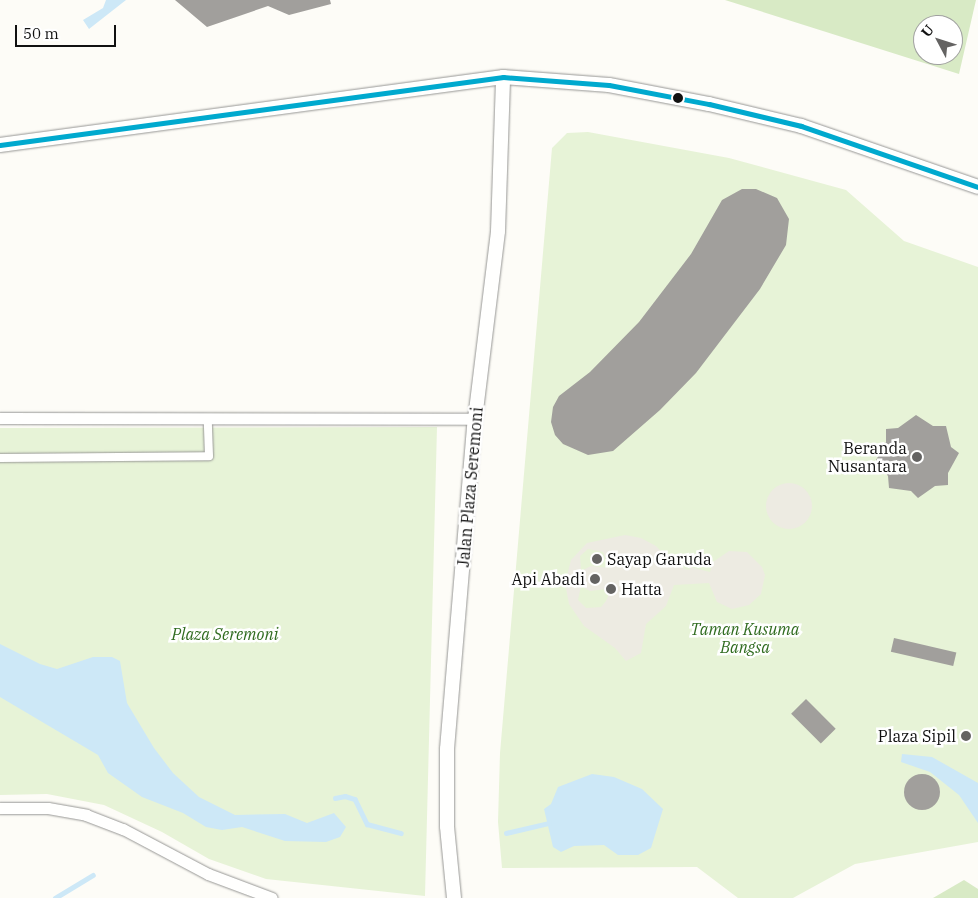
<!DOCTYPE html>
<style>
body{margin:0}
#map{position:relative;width:978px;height:898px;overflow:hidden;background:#fdfcf7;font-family:"IBM Plex Serif",serif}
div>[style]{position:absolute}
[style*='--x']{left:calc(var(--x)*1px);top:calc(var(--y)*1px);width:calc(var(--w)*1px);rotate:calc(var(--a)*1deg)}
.green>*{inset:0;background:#e7f3d7}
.forest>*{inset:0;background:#d8eac5}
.plaza>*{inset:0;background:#edebe2}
.round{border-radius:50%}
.water>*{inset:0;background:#cde8f7}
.stream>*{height:4.5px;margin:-2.25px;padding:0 2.25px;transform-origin:2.25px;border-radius:2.25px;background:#cde8f7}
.building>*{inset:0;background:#a19f9c;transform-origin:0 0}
.roads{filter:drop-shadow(0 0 1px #979795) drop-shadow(0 0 1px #979795)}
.pedestrian>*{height:8px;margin:-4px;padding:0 4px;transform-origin:4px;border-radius:4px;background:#fffffe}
.minor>*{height:11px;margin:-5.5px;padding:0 5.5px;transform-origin:5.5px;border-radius:5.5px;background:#fffffe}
.tertiary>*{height:14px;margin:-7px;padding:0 7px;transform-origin:7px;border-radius:7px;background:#fffffe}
.bus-1>*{height:5px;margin:-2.5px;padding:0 2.5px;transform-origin:2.5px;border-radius:2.5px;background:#00a9ce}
.dots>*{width:14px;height:14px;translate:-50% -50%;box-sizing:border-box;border:2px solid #fff;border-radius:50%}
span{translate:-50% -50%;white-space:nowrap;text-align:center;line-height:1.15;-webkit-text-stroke:5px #fff;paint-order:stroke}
.poi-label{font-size:16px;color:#111}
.right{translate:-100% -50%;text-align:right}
.left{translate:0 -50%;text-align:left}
.street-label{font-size:16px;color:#111}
.park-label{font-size:16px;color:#2f6b1f;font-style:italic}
.north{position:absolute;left:913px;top:15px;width:50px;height:50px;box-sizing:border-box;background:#fff;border:1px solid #a0a0a0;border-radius:50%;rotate:310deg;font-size:14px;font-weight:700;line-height:20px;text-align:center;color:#111}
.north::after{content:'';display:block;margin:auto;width:18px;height:22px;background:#646362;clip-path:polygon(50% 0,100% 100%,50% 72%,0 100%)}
.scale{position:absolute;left:15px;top:25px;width:101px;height:22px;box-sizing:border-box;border:2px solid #111;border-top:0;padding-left:6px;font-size:15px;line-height:18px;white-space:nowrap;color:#111;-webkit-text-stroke:4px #fff;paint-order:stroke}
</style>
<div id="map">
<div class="green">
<div style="clip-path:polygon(588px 132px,729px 158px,846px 190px,904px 241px,978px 267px,978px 842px,855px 864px,793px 898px,738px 898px,697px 867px,502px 868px,498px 822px,500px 753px,552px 148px,567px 133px)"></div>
<div style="clip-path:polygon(437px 427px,425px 896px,266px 879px,209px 859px,162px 832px,104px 805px,47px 794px,0 795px,0 428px)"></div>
</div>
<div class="forest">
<div style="clip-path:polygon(evenodd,725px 0,976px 0,959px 74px,725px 0,923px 25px,953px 25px,953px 55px,923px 55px,923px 25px)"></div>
<div style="clip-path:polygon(964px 880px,978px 889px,978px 898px,933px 898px)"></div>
</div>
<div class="plaza">
<div class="round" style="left:766px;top:483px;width:46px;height:46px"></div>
<div style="clip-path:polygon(evenodd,625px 535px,641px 538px,656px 546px,674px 565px,689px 570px,690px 567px,710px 572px,713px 562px,729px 551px,747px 552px,762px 567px,765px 575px,761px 594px,749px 605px,732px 609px,717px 602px,709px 583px,674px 585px,666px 606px,646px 624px,641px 653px,626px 661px,615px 648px,584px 626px,569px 604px,565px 583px,571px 560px,587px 543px,625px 535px,588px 549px,603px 552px,610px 568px,591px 566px,581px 571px,580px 556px,588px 549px,625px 535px,581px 586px,590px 591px,606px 589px,609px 594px,606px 601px,601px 607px,586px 608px,578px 600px,581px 586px)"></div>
</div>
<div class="water">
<div style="clip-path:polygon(106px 0,126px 0,89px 29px,83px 20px,103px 8px)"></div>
<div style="clip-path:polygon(0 644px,40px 664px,57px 669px,93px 657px,112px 657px,120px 661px,127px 703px,154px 748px,173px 773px,199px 797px,235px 815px,285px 814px,307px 823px,334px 813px,346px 827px,340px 837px,326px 842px,285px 841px,242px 827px,222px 830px,206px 827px,183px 813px,142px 797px,108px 773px,98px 755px,0 697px)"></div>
<div style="clip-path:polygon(902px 754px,932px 757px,978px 783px,978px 823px,959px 795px,930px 772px,901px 762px)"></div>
<div style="clip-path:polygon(592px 774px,614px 777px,642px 789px,663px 809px,651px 848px,638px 855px,618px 855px,604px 845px,574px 846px,561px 852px,553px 847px,544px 809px,551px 804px,558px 787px)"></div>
</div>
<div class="stream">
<div style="--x:335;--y:798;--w:10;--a:-11"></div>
<div style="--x:345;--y:796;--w:10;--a:17"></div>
<div style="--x:355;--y:799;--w:28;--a:64"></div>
<div style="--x:367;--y:824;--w:35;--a:15"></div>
<div style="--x:506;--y:833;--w:44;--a:-13.1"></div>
<div style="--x:55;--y:898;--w:44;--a:-31.2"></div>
</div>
<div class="building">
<div style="clip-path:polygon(175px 0,330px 0,331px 4px,289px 15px,268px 6px,207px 27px)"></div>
<div style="clip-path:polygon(742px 189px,756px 189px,777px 198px,789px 219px,786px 245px,760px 289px,696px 373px,660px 410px,613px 451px,588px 455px,563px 444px,555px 435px,551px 422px,553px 407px,559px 396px,590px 372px,639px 322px,691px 254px,722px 200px)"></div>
<div style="clip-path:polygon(916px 415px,933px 426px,946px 426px,951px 447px,959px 453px,948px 473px,948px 485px,935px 486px,918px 498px,911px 491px,889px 488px,888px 476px,876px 460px,886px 442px,886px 429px,898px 428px)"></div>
<div style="left:894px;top:638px;width:64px;height:14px;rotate:13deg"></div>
<div style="left:806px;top:699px;width:42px;height:21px;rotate:45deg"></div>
<div class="round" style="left:904px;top:774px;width:36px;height:36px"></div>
</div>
<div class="roads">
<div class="pedestrian">
<div style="--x:0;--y:458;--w:209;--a:-0.5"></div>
<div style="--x:209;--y:456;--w:38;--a:-92"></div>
</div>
<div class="minor">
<div style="--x:0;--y:418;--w:475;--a:0.1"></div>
<div style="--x:0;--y:808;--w:48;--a:0"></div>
<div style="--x:48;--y:808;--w:39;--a:10"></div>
<div style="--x:86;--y:815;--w:40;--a:21"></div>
<div style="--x:123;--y:829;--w:96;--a:27.9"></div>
<div style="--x:208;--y:874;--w:68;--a:20.6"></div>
</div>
<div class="tertiary">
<div style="--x:0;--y:145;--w:508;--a:-7.7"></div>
<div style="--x:503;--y:77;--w:106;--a:4.3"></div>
<div style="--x:609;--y:85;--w:102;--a:10.8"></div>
<div style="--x:709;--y:104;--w:95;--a:13.4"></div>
<div style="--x:801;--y:126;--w:187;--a:19"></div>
<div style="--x:454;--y:898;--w:72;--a:-95.6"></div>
<div style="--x:447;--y:826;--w:77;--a:-90"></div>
<div style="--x:447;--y:749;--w:331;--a:-85.2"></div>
<div style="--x:475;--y:419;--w:189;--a:-83"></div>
<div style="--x:498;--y:231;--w:154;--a:-88.1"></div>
</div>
</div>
<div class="bus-1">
<div style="--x:0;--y:145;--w:508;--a:-7.7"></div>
<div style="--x:503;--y:77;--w:106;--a:4.3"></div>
<div style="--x:609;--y:85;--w:102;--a:10.8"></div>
<div style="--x:709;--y:104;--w:95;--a:13.4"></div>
<div style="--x:801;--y:126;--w:187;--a:19"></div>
</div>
<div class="dots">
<div style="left:678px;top:98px;background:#111"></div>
<div style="left:917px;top:457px;background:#646362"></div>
<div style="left:597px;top:559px;background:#646362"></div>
<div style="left:595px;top:579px;background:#646362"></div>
<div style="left:611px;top:589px;background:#646362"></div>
<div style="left:966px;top:736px;background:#646362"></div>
</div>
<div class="poi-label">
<span class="right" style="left:907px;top:457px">Beranda<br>Nusantara</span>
<span class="left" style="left:607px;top:559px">Sayap Garuda</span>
<span class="right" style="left:585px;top:579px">Api Abadi</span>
<span class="left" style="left:621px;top:589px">Hatta</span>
<span class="right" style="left:956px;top:736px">Plaza Sipil</span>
</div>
<div class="street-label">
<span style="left:470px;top:487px;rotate:-85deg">Jalan Plaza Seremoni</span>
</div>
<div class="park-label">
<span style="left:745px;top:638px">Taman Kusuma<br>Bangsa</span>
<span style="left:225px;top:634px">Plaza Seremoni</span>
</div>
<div class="north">U</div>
<div class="scale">50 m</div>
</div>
